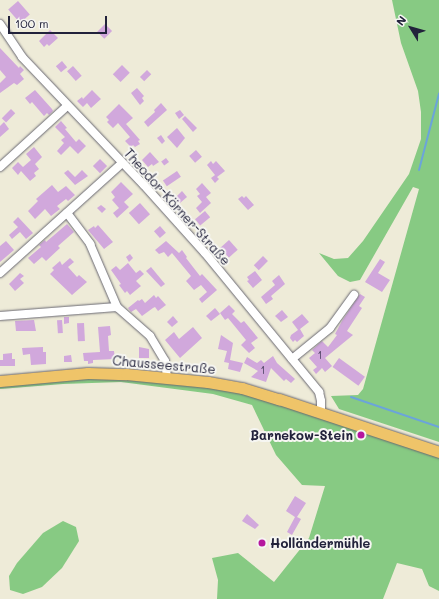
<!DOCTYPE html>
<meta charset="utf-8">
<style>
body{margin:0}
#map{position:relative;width:439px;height:599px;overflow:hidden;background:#eeebd8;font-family:Mali,sans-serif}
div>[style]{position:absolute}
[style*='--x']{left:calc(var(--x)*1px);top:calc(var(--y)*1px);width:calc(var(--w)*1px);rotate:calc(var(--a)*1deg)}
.green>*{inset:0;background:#87ca83}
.stream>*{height:2px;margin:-1px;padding:0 1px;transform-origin:1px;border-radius:1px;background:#6ba4da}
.building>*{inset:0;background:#d1a8dc;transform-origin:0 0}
.round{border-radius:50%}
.roads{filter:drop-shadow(0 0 1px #696872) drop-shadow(0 0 1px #696872)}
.minor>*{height:8px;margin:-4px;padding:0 4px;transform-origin:4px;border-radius:4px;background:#fff}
.major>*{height:11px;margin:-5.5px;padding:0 5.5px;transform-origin:5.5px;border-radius:5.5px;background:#efc469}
.dots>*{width:11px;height:11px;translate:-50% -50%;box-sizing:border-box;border:2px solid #f6f6f2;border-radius:50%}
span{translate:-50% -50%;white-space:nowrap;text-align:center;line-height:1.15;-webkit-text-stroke:4px #f6f6f2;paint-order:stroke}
.number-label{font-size:11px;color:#4e4463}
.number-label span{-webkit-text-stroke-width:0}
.street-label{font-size:13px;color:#22223b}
.poi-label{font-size:13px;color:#22223b;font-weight:700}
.right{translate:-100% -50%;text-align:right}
.left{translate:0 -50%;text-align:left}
.north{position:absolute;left:391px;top:8px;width:40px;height:40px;-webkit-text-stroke:3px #f6f6f2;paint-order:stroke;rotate:307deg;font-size:11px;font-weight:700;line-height:16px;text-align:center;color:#22223b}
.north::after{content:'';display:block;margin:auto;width:14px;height:18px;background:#22223b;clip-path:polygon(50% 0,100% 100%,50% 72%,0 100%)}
.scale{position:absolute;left:8px;top:16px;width:99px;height:18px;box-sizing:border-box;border:2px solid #22223b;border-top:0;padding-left:5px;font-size:12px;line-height:14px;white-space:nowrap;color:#22223b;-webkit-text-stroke:3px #f6f6f2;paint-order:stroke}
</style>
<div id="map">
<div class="green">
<div style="clip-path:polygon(392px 0,439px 0,439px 442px,339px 409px,331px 396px,358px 395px,363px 389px,419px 189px,413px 187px,360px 280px,350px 282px,338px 276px,319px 253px,334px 259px,348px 258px,363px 241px,409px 174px,421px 139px,421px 112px,418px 91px,401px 43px)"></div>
<div style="clip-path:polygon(88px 378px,126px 379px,207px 387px,241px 393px,277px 403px,439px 456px,439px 591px,429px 586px,422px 569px,397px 563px,383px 599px,217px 599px,218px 580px,212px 558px,238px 553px,274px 582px,309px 538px,325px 486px,302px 485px,276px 455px,252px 405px,213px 394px,121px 382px,63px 384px,0 389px,0 384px)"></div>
<div style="clip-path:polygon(63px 521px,76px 527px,79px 541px,62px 568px,42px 587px,23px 594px,10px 590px,9px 576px,17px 563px,43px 533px)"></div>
</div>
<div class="stream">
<div style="--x:419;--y:170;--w:79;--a:-75.3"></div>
<div style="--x:351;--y:397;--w:93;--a:18.8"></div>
</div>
<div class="building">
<div style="left:18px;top:1px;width:18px;height:13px;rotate:49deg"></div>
<div style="left:105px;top:24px;width:10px;height:11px;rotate:45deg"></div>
<div style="clip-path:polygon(50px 30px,58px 38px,49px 46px,47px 44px,44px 47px,39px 41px)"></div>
<div style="clip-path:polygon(0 48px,19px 68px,20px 66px,24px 70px,20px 74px,24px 79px,17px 85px,14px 83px,0 93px,0 83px,6px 77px,0 70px)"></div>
<div style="left:62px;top:61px;width:8px;height:8px;rotate:50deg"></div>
<div style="left:122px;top:65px;width:11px;height:13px;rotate:45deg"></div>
<div style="left:73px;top:66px;width:13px;height:8px;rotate:48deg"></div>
<div style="left:147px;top:70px;width:6px;height:10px;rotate:45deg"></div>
<div style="clip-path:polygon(137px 88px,144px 96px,142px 98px,144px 101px,140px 105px,131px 93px)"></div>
<div style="clip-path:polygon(35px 90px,52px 109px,53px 111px,49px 115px,47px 113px,44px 116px,32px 102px,30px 104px,25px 98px)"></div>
<div style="clip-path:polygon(92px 90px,101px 99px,91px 108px,87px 103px,83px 107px,77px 101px,82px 97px,83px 99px)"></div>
<div style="clip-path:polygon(161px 103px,167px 110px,148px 127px,144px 122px,155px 112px,154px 110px)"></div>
<div style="clip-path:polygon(119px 104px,133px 118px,126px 124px,140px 140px,138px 141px,140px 144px,135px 147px,133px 145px,131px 147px,125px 141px,130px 137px,118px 123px,113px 128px,107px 122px,109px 120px,106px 117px)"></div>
<div style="left:11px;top:109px;width:6px;height:13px;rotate:45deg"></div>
<div style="clip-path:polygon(180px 110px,184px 115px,179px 119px,175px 113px)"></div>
<div style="clip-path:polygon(185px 116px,197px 128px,193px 132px,182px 119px)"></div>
<div style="clip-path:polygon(61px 121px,67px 128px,65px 129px,76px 142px,79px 139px,86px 146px,78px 154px,70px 146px,61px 155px,57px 151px,64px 143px,61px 140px,65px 137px,55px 127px)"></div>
<div style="clip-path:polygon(4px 122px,9px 129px,0 137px,0 126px)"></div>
<div style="clip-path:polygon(177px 128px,185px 138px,177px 148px,167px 137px)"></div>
<div style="clip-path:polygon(161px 135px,165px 141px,162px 144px,157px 138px)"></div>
<div style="clip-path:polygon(34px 147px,42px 157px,35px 164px,39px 169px,34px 173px,36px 176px,30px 181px,21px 171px,18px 175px,12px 168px,18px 162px,23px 167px,31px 160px,26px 154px)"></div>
<div style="left:196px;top:150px;width:9px;height:9px;rotate:49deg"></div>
<div style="clip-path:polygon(150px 152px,159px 162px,153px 166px,152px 164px,148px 167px,142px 160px)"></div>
<div style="left:166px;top:158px;width:5px;height:6px;rotate:53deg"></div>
<div style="left:100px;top:159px;width:10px;height:10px;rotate:45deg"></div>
<div style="clip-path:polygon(211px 161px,213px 164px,216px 161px,225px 171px,217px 177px,219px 179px,215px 183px,211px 178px,215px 175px,207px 165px)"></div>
<div style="clip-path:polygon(68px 170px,75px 177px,82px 170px,88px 176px,75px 185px,64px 173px)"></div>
<div style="left:177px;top:171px;width:7px;height:17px;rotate:56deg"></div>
<div style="clip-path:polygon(121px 182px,133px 194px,124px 202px,129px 207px,117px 218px,113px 213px,119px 208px,112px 200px,115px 197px,111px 192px)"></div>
<div style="clip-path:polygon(202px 183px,211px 193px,206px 197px,211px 203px,200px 213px,196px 208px,202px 202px,197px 196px,200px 194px,196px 189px)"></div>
<div style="clip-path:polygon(52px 185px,58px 192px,66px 186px,75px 195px,68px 201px,66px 199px,57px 206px,60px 209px,51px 216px,45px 209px,35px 219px,28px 211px,38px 201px,36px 199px)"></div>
<div style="clip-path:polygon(182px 191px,187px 197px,180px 203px,175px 198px)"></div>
<div style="clip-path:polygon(242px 196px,244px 198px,246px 196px,254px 205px,248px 210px,238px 199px)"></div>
<div style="left:140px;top:203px;width:15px;height:15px;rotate:48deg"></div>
<div style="clip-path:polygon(101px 205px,106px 209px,102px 213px,97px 208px)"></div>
<div style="left:205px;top:211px;width:8px;height:13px;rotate:50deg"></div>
<div style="clip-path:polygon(18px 217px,33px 233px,26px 239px,20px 232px,12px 239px,9px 235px,18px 227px,13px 222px)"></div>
<div style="clip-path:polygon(67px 224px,74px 232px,58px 246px,60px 248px,46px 261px,42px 257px,34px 264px,28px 258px,41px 247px,39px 245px,45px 240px,46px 242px)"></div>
<div style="clip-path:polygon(98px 225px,113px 242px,104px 249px,88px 230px,94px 226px,95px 228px)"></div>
<div style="left:160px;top:226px;width:9px;height:8px;rotate:49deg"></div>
<div style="left:229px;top:240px;width:13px;height:12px;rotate:48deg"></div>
<div style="clip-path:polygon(6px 241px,14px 250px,0 262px,0 246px)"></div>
<div style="clip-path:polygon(166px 241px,179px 253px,182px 250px,187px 257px,186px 258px,200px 276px,202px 274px,217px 290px,202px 303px,199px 299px,207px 292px,201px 285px,194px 290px,186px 281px,191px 276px,172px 253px,168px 257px,164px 252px,159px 254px,155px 250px)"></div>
<div style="clip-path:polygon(130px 254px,133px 258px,129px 262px,126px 257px)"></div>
<div style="left:263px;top:256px;width:7px;height:13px;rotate:45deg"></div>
<div style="clip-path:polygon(70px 258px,74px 262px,68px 267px,77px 277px,79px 275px,87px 282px,72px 295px,50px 274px,54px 270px,52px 268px,60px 261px,62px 265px)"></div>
<div style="clip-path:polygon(380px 259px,385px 262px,378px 273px,390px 280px,382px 292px,365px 282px)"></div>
<div style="clip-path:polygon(128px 263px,136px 273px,140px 270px,144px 274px,136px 281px,141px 286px,130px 295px,127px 291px,125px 293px,119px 285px,121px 284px,111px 270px,116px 266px,120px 270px)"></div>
<div style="clip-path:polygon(151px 267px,165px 284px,161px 287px,146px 271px)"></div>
<div style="clip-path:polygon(255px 271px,262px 280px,253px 288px,247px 281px,249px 280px,247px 277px)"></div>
<div style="clip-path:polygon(20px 273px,24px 276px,20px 279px,24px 283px,15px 291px,9px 284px)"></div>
<div style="clip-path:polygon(279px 275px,285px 284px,271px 296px,273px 299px,266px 304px,261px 297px,275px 285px,272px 281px)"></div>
<div style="clip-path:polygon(360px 294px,365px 297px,359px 306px,362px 308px,347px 331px,353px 335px,325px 358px,332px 366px,325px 372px,322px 368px,316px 374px,313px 370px,317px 367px,309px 358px,315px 353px,312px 350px,322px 341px,328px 347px,337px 335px,335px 334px,342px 321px)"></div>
<div style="clip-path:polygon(154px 295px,156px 298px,158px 296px,166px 305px,158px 311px,155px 307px,153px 308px,142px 316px,136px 309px,131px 312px,128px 308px,138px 300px,139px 301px,142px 299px,145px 303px)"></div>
<div style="clip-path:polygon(229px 305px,235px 311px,232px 314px,241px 323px,244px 321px,258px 338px,251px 343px,255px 348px,249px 353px,241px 345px,246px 340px,228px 318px,225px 320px,220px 313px)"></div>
<div style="clip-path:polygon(215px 308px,220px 314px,211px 321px,206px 316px)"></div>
<div style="clip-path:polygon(282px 310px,288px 317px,281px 322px,275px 316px)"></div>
<div style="clip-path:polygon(302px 314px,309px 322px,300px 329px,304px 336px,297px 342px,295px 340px,293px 342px,290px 338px,291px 335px,298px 330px,292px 322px)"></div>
<div style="clip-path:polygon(173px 316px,178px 322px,172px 327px,167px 322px)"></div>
<div style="clip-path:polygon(64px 317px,69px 317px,69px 323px,64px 324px)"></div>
<div style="clip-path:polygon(34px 320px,36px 331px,16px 331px,15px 321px)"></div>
<div style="left:62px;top:320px;width:13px;height:5px;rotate:86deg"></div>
<div style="left:84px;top:323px;width:18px;height:7px;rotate:87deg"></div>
<div style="clip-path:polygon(110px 326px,111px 335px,108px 336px,109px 351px,114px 351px,115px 359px,93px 360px,93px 363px,88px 364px,88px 361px,84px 361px,83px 353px,100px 352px,98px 327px)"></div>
<div style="clip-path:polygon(193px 327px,202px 338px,180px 358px,165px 340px,174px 332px,179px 339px)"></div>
<div style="clip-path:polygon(221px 335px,233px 343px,230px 360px,243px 363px,240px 372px,228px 369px,229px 363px,224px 362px,227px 351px,218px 349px)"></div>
<div style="clip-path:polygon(43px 347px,43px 352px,46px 352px,46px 364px,31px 365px,30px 354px,23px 355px,22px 348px)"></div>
<div style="clip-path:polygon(139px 347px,149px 349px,149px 358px,139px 358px)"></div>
<div style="clip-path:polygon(12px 353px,12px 359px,15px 359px,15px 366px,0 366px,0 360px,3px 360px,3px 354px)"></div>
<div style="clip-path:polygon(71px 355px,72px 362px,64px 362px,64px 356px)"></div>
<div style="clip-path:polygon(273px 356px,277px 363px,295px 379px,291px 383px,286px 379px,284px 381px,271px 368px,266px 382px,251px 377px,258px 371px,244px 363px,247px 357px,257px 363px,261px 360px,264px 363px)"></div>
<div style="left:339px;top:358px;width:32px;height:11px;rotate:36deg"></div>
<div style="clip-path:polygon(295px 496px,306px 503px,297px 517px,301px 519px,292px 535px,287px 532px,295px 517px,286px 511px)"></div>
<div style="clip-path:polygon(247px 514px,259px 525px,255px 529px,242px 521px)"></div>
<div class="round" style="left:257px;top:538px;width:10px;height:10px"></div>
</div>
<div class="roads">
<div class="minor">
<div style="--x:0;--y:24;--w:40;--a:56"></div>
<div style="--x:22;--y:57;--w:177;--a:46.4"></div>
<div style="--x:144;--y:185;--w:91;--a:48.1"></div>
<div style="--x:205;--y:253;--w:180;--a:50.6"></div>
<div style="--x:319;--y:392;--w:9;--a:77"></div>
<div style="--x:321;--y:401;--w:12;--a:90"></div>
<div style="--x:0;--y:167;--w:91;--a:-42.3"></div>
<div style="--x:67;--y:213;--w:39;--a:53"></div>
<div style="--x:90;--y:244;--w:69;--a:66.8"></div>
<div style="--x:117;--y:307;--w:44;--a:41.3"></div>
<div style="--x:150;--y:336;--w:29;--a:59"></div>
<div style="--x:165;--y:361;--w:17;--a:83"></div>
<div style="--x:0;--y:273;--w:164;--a:-42"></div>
<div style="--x:0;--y:316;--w:117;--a:-4.4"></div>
<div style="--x:292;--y:359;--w:49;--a:-39.2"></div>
<div style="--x:330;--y:328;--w:41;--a:-54"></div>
</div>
<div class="major">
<div style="--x:0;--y:381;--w:88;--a:-5.2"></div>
<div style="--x:88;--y:373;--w:38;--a:2"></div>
<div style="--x:126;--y:374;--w:82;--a:5.6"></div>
<div style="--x:208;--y:382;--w:35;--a:10"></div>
<div style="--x:242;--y:388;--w:39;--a:17"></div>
<div style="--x:279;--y:399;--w:169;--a:18.3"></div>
</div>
</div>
<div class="dots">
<div style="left:361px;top:435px;background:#b5179e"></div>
<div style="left:262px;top:543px;background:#b5179e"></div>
</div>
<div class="number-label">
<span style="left:320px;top:355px">1</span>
<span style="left:263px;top:370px">1</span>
</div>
<div class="street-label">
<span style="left:177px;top:207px;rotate:48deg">Theodor-Körner-Straße</span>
<span style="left:164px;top:365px;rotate:5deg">Chausseestraße</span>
</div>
<div class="poi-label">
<span class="right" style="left:353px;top:435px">Barnekow-Stein</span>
<span class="left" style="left:270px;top:543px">Holländermühle</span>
</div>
<div class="north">N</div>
<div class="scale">100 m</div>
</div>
